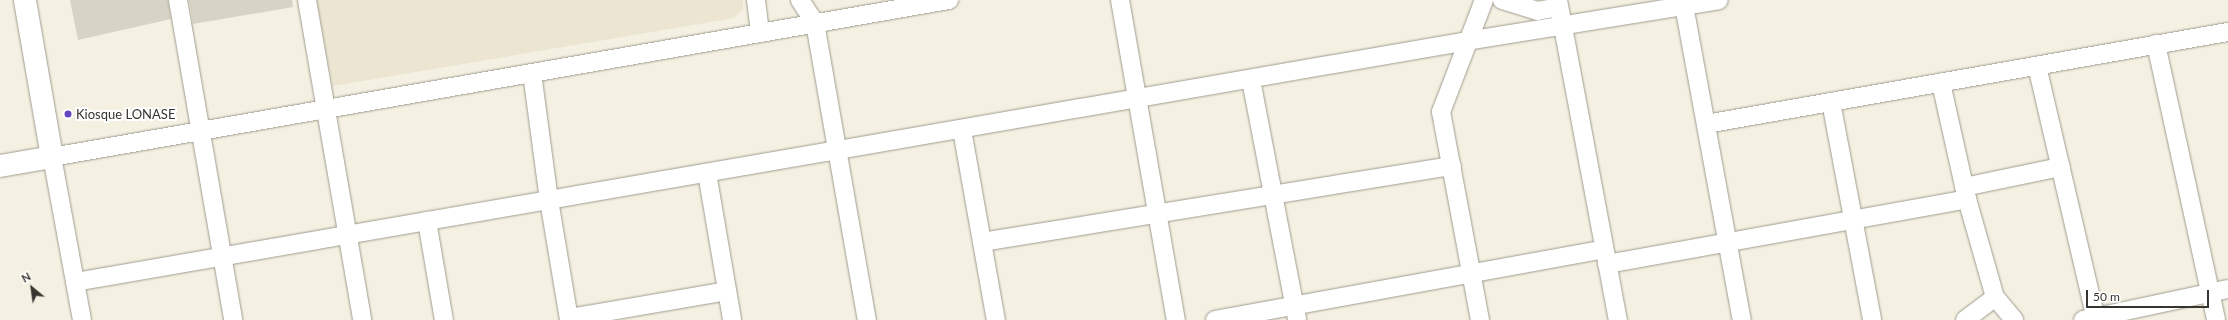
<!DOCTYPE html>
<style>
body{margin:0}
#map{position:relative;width:2228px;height:320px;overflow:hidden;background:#f4f0e2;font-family:Lato,sans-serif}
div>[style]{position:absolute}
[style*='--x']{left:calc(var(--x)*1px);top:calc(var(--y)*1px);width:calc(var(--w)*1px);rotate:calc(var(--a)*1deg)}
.built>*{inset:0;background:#ebe5d1}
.building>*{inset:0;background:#d7d4c6}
.roads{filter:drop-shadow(0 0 1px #9f9c8f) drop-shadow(0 0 1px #9f9c8f)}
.minor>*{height:18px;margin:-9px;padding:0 9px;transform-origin:9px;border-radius:9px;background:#fff}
.tertiary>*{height:22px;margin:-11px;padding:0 11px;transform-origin:11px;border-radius:11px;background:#fff}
.dots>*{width:11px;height:11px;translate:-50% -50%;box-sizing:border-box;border:2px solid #fff;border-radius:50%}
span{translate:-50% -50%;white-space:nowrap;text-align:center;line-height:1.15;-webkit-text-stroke:4px #fff;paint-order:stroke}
.poi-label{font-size:13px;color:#36342f}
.left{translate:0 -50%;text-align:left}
.north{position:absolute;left:12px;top:268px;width:40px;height:40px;-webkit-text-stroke:3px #fff;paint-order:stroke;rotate:331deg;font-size:11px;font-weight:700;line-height:16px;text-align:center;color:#36342f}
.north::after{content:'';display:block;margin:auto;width:14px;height:18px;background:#36342f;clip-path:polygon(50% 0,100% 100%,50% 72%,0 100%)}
.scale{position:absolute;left:2086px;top:290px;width:123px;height:18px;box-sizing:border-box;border:2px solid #36342f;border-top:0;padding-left:5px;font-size:12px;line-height:14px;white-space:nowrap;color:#36342f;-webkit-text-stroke:3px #fff;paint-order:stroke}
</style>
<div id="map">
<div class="built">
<div style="clip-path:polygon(316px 0,743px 0,743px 9px,734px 18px,333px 86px)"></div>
</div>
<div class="building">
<div style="clip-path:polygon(70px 0,168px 0,171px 19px,78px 40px)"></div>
<div style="clip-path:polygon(189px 0,292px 0,293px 7px,193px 24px)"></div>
</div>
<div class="roads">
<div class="minor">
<div style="--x:178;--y:0;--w:325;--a:80.2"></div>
<div style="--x:307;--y:0;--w:325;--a:80.2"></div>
<div style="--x:756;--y:0;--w:33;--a:83"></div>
<div style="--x:800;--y:0;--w:27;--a:57"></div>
<div style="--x:815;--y:23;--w:302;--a:80.1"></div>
<div style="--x:1120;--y:0;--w:325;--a:80.1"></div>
<div style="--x:1502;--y:0;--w:37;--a:17"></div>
<div style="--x:1537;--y:11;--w:22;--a:-10"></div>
<div style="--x:1558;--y:0;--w:326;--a:79.4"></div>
<div style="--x:1683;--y:0;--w:325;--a:79.6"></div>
<div style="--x:2156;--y:44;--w:282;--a:77.7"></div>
<div style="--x:2037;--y:66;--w:261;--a:76.9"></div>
<div style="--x:532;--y:73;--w:128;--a:82.4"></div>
<div style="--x:549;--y:200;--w:122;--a:80.5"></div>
<div style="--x:1251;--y:80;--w:244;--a:79.1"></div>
<div style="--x:1941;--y:83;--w:119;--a:77.4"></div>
<div style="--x:1967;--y:199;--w:102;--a:74.1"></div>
<div style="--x:1995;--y:297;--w:30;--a:50"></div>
<div style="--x:1831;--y:102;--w:222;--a:79.3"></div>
<div style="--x:1706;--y:124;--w:530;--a:-10"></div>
<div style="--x:962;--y:130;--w:193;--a:79.9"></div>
<div style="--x:707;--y:173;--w:149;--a:80.3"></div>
<div style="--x:1964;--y:187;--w:99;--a:-11.7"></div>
<div style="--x:427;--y:221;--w:100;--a:80.3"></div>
<div style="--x:982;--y:242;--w:476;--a:-9.2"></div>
<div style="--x:1607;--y:264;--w:366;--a:-10.2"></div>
<div style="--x:75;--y:282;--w:1413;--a:-9.82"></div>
<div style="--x:1467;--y:41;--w:255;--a:-9.2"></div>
<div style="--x:569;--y:318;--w:160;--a:-9.7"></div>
<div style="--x:82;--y:320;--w:166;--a:-100.4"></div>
<div style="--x:52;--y:157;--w:911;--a:-9.93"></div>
<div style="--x:1215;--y:320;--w:395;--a:-10.3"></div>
<div style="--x:1480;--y:320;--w:212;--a:-100.6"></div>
<div style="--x:1441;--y:112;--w:120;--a:-69"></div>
<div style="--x:1965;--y:320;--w:38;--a:-37"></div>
<div style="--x:2083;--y:320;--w:148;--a:-12.1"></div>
</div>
<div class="tertiary">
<div style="--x:0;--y:166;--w:53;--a:-9.8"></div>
<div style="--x:52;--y:157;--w:159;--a:-99.8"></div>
</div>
</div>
<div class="dots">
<div style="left:68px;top:114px;background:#6146bf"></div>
</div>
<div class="poi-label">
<span class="left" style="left:76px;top:114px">Kiosque LONASE</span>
</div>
<div class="north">N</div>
<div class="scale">50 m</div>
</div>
